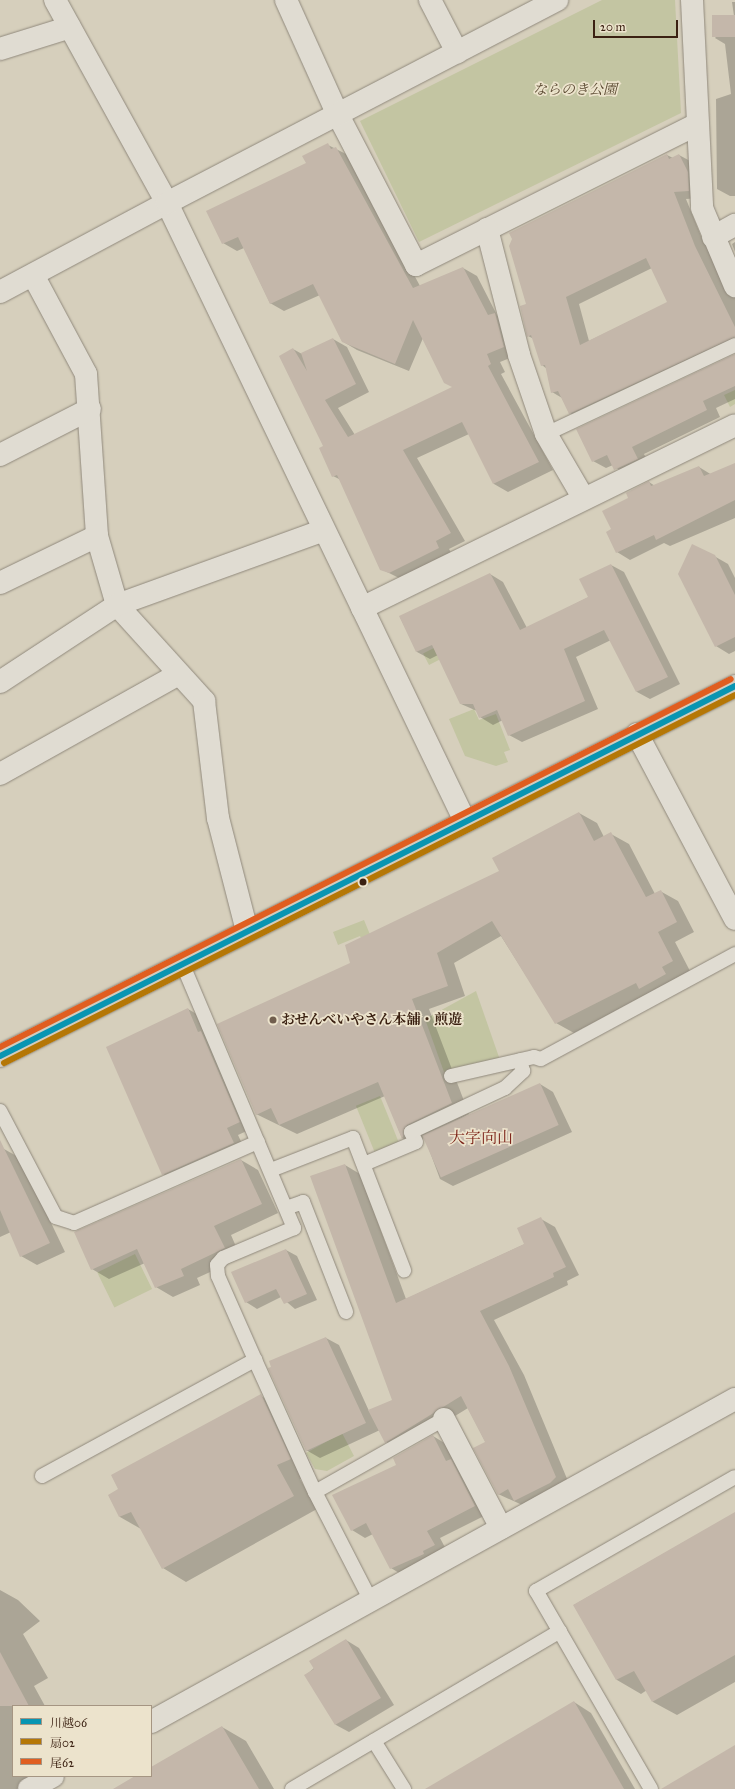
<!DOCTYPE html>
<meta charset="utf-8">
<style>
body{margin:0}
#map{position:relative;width:735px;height:1789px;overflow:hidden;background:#d6cfbc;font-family:"IM FELL Great Primer","Noto Serif JP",serif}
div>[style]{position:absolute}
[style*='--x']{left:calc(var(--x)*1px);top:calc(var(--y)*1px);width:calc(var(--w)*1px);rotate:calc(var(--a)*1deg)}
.green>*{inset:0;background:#c3c5a2;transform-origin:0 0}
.shadow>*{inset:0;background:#0003}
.building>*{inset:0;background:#c4b7aa;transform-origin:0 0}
.roads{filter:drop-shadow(0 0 1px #90897c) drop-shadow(0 0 1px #90897c)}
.lane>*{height:14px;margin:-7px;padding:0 7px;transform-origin:7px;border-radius:7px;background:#e0dcd2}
.street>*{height:22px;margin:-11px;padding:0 11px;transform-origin:11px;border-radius:11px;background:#e0dcd2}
.secondary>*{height:22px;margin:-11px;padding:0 11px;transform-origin:11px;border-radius:11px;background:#e0dcd2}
.primary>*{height:22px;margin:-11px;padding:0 11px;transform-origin:11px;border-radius:11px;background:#d3ccbe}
.bus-1>*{height:6px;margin:-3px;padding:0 3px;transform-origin:3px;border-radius:3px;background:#0995b2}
.bus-2>*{height:6px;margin:-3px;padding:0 3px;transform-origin:3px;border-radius:3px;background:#b57706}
.bus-3>*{height:6px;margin:-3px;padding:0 3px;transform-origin:3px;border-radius:3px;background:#e05e20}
.dots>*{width:11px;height:11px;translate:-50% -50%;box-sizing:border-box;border:2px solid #ece3cc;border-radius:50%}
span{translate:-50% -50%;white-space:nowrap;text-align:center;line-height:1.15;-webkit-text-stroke:3.5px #ece3cc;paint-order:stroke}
.park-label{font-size:14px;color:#594830;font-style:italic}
.poi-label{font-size:14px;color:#3b2112;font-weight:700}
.left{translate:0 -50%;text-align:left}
.quarter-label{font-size:16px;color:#7a1f14}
.legend{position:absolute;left:12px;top:1705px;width:140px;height:72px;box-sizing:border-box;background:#ece3cc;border:1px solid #a59582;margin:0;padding:5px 7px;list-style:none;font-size:12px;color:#3b2112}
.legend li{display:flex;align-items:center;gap:8px;height:20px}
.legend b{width:20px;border:1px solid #a59582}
.scale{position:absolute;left:593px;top:20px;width:85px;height:18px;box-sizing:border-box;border:2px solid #3b2112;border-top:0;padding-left:5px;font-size:12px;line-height:14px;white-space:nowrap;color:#3b2112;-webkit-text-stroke:3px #ece3cc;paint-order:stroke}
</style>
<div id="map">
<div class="green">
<div style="clip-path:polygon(602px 0,675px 0,681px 113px,419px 242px,360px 121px)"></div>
<div style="clip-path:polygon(735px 390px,735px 404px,730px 407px,724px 395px)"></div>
<div style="left:473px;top:628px;width:13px;height:56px;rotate:63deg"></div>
<div style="clip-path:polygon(474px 709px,479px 720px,496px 714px,510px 750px,504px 752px,508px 762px,496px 766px,465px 756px,449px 719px)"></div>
<div style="clip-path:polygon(364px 920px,371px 937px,362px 940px,360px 936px,338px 945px,333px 932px)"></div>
<div style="clip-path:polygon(476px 991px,500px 1060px,444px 1072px,425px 1019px)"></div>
<div style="left:380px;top:1096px;width:50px;height:26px;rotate:68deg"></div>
<div style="left:135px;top:1254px;width:39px;height:42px;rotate:64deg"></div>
<div style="clip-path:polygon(342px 1433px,354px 1456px,327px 1471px,315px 1469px,306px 1453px)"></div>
</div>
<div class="shadow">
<div style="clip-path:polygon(732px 2px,735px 2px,735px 196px,730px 196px,717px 189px,716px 99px,731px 94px,725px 44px,715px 38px,734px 16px)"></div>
<div style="clip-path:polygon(328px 145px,350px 156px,420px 286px,463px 268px,477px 276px,497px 315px,509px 322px,518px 355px,500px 362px,505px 372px,501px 374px,553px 470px,508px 492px,494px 484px,469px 434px,417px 458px,465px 541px,449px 549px,453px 556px,403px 580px,381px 569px,341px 480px,333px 476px,293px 349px,302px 354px,333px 339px,347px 347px,369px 392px,338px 408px,355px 435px,453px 388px,423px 338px,409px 371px,357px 350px,342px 341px,320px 295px,284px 311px,270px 303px,244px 248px,237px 251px,223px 243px)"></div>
<div style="clip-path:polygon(evenodd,667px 155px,673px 158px,679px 155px,692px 162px,701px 198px,686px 199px,703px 241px,711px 246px,735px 297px,735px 349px,582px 421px,570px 413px,562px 398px,552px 392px,547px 369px,542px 365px,534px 339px,528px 336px,527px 305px,667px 155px,652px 268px,669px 302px,589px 341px,579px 304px,652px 268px)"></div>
<div style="clip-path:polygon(735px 242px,735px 252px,732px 244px)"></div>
<div style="clip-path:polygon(735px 355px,735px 399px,716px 408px,720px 417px,644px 454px,650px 466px,628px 477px,613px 465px,606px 468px,593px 461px)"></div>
<div style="clip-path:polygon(735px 464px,735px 518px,670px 546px,664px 543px,630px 560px,617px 552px,613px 530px,630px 499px,649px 482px,655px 486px,699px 467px,712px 475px)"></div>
<div style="clip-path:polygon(714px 556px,728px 564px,735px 578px,735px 651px,729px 654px,716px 646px)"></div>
<div style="clip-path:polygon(611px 565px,624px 572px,680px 684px,650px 699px,637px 692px,611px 640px,576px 657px,598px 709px,522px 742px,509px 735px,503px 720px,493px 725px,480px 717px,477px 711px,461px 704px,438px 655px,430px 659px,417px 652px,400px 617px,490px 574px,503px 582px,527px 628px,589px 597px)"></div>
<div style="clip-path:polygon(579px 813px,597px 823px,604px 837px,611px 834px,629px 844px,655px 894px,660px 891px,678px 901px,694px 932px,675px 942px,690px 971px,574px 1033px,556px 1023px,501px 936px,454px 963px,465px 996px,429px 1009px,469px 1114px,446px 1127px,540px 1084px,553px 1092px,572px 1132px,453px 1186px,440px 1179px,424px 1136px,420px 1148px,402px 1138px,385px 1096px,297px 1134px,256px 1114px,351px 963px,501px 872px)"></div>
<div style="clip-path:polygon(188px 1009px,200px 1016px,251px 1129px,238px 1135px,245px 1150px,175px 1181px,163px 1174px)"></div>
<div style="clip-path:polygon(4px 1149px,20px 1158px,65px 1252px,37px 1265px,21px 1256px,11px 1232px,0 1237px,0 1151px)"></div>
<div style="clip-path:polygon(241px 1160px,258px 1170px,278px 1213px,231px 1235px,241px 1258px,197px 1278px,200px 1285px,173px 1297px,156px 1287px,145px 1263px,109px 1279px,92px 1269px)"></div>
<div style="clip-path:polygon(345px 1165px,360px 1174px,406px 1299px,525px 1244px,541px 1219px,555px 1227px,579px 1275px,567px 1281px,568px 1285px,494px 1320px,524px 1375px,570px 1486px,529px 1508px,498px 1494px,486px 1443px,468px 1408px,400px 1450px,386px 1442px,380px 1430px,320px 1458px,306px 1450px,326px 1338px,339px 1345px,369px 1411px,394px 1400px)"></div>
<div style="clip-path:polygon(286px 1250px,297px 1256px,317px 1300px,295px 1309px,281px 1297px,257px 1309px,246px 1302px)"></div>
<div style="clip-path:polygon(261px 1396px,285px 1409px,314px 1472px,300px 1479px,317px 1509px,186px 1582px,163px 1568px,141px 1529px,120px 1517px,109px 1496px)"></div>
<div style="clip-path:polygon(433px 1436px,446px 1444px,488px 1514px,440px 1538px,448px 1553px,404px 1576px,391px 1568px,373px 1534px,365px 1538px,352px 1530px,398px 1466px)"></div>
<div style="clip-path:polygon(735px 1513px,735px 1682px,677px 1715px,653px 1702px,647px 1690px,641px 1694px,617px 1680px,574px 1605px)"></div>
<div style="clip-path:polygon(0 1590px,18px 1600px,40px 1621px,23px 1634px,48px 1678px,34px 1686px,45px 1706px,13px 1706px,13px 1776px,66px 1776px,43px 1789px,0 1789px)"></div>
<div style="clip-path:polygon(346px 1640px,359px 1648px,394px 1705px,349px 1732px,336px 1725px,306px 1675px)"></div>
<div style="clip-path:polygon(574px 1702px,591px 1713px,635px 1789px,444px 1789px)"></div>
<div style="clip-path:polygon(222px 1727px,246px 1741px,274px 1789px,115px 1789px,137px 1776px,151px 1776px,151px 1768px)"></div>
</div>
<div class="building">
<div style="left:735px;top:15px;width:22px;height:23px;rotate:90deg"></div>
<div style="clip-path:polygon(328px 143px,331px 149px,336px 147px,413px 288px,463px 267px,488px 315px,495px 313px,504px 347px,487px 354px,491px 364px,488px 366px,539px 462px,493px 484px,462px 422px,403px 450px,451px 533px,436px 541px,439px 548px,389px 573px,380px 570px,337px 475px,332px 477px,319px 448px,323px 446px,279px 356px,293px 348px,307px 371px,301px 353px,333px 338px,356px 384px,325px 400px,348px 437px,452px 387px,444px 383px,413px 320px,395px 364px,342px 342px,313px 284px,270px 304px,238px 237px,222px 244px,206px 211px,306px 163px,302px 156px)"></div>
<div style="clip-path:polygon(evenodd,667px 154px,669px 159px,679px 154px,688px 172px,689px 191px,674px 192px,695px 246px,735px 327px,735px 337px,569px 414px,558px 391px,551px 393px,545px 365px,541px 366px,531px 335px,527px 337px,520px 306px,526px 304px,509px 246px,512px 239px,509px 233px,667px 154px,646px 258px,667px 302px,580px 345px,566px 297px,646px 258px)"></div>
<div style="clip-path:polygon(735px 354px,735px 386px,703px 401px,707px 410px,632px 447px,638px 459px,614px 470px,607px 455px,592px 462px,576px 429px)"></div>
<div style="clip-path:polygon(735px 463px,735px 500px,656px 540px,654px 535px,616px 553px,606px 532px,611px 529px,602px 511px,628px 498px,626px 493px,649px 481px,651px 486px,699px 466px,704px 476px)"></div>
<div style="clip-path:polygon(692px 544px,715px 555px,735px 595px,735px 637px,715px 647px,678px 574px)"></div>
<div style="clip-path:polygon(611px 564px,668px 677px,636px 692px,604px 630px,564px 649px,585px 701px,508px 736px,497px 710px,479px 718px,473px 704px,460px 704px,432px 645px,416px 652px,399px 616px,490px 573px,520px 630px,588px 597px,579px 579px)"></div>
<div style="clip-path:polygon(579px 812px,594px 841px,611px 832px,646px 897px,661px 890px,677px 922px,658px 932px,673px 961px,662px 967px,666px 974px,639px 989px,636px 983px,555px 1024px,492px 921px,437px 953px,448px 986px,412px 999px,452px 1103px,407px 1125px,402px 1139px,378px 1082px,279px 1125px,271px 1108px,256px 1115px,217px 1024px,350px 963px,345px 945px,499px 871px,492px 858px)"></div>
<div style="clip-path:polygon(188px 1008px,198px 1032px,201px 1031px,240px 1122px,227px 1128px,234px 1143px,162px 1175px,106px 1047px)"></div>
<div style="left:540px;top:1083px;width:46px;height:129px;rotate:66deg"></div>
<div style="clip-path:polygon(0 1140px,50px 1243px,20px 1257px,0 1210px)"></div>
<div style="clip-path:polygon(241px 1159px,262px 1204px,214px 1226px,225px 1248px,181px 1269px,184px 1276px,155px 1288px,137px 1249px,91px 1270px,74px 1232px)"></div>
<div style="clip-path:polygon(345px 1164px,396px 1303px,524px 1244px,517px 1228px,541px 1217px,566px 1267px,553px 1273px,554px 1277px,480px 1311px,509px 1366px,556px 1477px,550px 1483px,514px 1501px,508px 1489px,498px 1495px,473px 1448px,485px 1442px,461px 1396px,385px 1443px,368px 1410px,392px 1400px,310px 1176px)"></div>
<div style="clip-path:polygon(286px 1249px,307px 1294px,284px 1304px,276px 1289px,245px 1303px,231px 1272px)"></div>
<div style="clip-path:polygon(326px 1337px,366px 1423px,306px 1451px,268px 1368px,271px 1367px,269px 1361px)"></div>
<div style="clip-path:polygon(261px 1394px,291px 1459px,277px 1465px,294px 1496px,162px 1569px,131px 1512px,119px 1517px,108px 1495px,118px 1489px,111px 1475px)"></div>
<div style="clip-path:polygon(433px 1435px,446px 1461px,451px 1459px,475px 1506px,427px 1531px,435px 1545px,423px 1551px,424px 1554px,390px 1569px,366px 1523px,351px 1531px,332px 1495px,396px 1465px,393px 1458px)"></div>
<div style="clip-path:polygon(735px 1512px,735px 1655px,652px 1702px,634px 1671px,616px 1680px,573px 1605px)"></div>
<div style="clip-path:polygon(346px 1639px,381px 1698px,335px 1725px,304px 1675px,314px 1669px,309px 1661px)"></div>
<div style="clip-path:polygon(0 1652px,29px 1706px,0 1706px)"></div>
<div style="clip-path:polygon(574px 1701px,624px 1789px,425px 1789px)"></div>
<div style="clip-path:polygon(222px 1726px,259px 1789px,113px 1789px,135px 1776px,151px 1776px,151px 1767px)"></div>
<div style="clip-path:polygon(735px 1745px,735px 1789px,661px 1789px)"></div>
</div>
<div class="roads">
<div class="lane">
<div style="--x:546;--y:434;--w:209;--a:-25.2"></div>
<div style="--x:182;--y:963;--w:288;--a:67.1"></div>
<div style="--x:294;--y:1228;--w:77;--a:157.1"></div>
<div style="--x:223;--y:1258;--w:9;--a:131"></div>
<div style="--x:217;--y:1265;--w:11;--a:85"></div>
<div style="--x:218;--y:1276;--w:92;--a:66.2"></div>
<div style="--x:451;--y:1076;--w:85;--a:-12.9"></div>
<div style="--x:534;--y:1057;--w:7;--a:16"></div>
<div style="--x:541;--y:1059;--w:221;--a:-28.4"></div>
<div style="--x:0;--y:1111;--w:120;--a:62.2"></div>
<div style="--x:56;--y:1217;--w:19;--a:18"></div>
<div style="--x:74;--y:1223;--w:201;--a:-23.8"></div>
<div style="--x:364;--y:1164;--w:56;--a:-22.9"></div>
<div style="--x:416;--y:1142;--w:11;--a:-117"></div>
<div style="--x:411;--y:1132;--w:104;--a:-25.1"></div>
<div style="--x:505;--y:1088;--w:25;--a:-43"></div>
<div style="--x:523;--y:1071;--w:11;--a:-105"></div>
<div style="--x:271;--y:1170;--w:88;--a:-21.3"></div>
<div style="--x:353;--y:1138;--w:142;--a:68.9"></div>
<div style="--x:286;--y:1208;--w:18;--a:-19"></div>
<div style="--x:303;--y:1202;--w:118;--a:68.6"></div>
<div style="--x:42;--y:1476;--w:243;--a:-28.6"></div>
<div style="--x:255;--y:1360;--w:145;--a:65.6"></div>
<div style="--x:315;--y:1492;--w:123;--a:62.8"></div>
<div style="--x:315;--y:1492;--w:148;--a:-29.5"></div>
<div style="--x:374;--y:1741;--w:57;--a:58"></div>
<div style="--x:292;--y:1789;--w:311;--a:-30.5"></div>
<div style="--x:651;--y:1789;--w:229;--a:-120.1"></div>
<div style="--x:536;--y:1591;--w:229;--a:-29.8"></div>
</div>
<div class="street">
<div style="--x:286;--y:0;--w:126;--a:65.7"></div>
<div style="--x:338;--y:115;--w:169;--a:62.5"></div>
<div style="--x:416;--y:265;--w:315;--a:-26.6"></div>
<div style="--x:430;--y:0;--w:59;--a:62.6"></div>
<div style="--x:692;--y:0;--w:208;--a:87.2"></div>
<div style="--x:702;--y:208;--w:85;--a:67.1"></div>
<div style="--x:0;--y:49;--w:73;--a:-17.4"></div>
<div style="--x:487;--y:229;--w:130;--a:75.7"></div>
<div style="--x:519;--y:355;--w:83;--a:71.1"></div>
<div style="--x:546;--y:434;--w:75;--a:59.7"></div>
<div style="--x:713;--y:237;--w:25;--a:-29"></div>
<div style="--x:33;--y:275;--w:112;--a:61.8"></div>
<div style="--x:86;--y:374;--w:162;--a:86.1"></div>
<div style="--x:97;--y:536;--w:72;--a:73.8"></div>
<div style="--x:117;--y:605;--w:130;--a:47.8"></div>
<div style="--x:204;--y:701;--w:118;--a:83.2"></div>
<div style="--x:218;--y:818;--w:117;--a:75.6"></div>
<div style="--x:0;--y:292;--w:189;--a:-28.1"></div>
<div style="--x:0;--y:455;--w:101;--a:-27.1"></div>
<div style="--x:0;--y:583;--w:108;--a:-25.9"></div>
<div style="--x:362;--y:608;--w:415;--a:-26.1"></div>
<div style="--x:0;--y:682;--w:140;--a:-33.3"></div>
<div style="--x:117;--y:605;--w:220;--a:-19.9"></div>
<div style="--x:0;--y:774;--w:205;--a:-29.2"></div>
<div style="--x:444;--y:1419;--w:123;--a:62.4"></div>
<div style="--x:151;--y:1722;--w:667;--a:-28.95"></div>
<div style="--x:29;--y:1789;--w:27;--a:-28"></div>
</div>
<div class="secondary">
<div style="--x:55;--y:0;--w:232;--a:61.1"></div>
<div style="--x:167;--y:203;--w:686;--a:64.26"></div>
<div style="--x:167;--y:203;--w:440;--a:-27.5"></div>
<div style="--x:637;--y:734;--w:209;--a:62.1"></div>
</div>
<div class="primary">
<div style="--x:0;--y:1056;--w:823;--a:-26.72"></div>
</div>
</div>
<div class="bus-1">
<div style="--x:0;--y:1056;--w:823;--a:-26.72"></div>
</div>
<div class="bus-2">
<div style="--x:4;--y:1063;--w:818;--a:-26.72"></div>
</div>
<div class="bus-3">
<div style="--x:0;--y:1047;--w:818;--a:-26.72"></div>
</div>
<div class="dots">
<div style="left:363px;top:882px;background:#3b2112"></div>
<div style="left:273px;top:1020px;background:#715e4e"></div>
</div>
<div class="park-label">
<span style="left:575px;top:90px">ならのき公園</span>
</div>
<div class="poi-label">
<span class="left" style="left:281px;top:1020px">おせんべいやさん本舗・煎遊</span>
</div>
<div class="quarter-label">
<span style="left:481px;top:1138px">大字向山</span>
</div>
<ul class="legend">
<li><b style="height:5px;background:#0995b2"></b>川越06</li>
<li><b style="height:5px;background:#b57706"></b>扇02</li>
<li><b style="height:5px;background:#e05e20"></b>尾62</li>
</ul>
<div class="scale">20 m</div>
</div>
